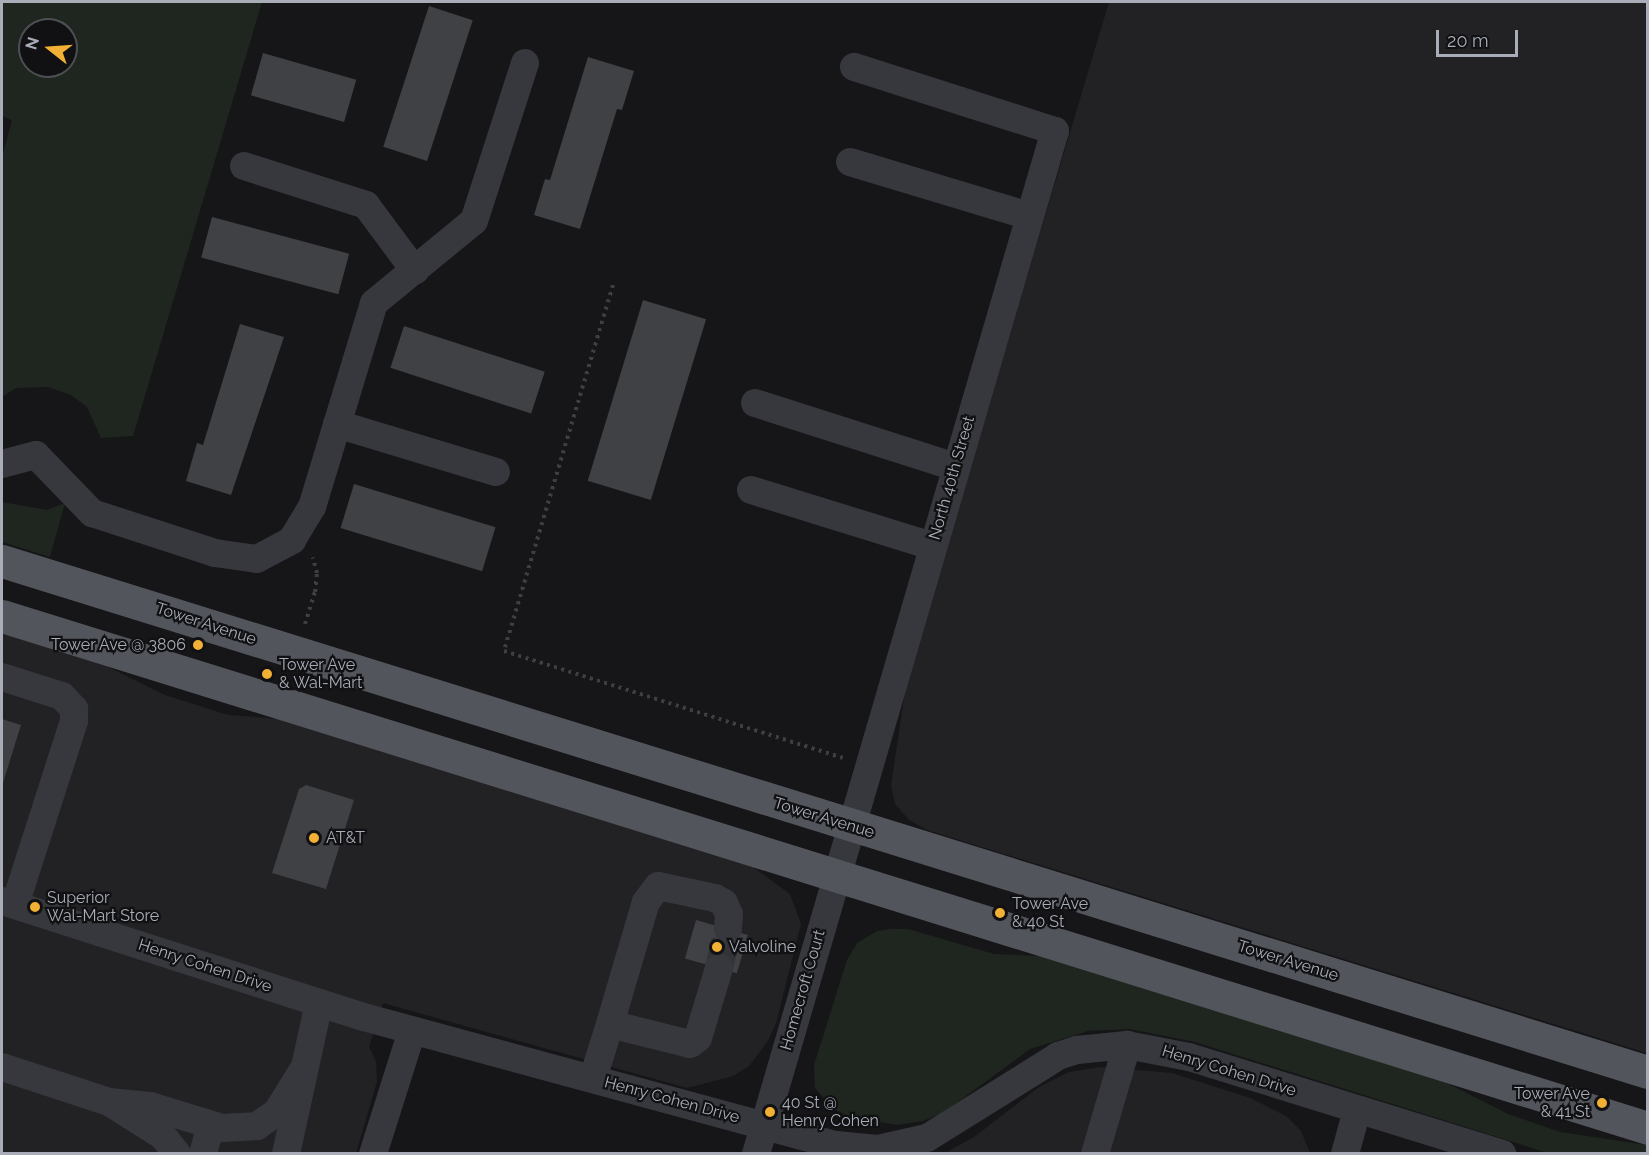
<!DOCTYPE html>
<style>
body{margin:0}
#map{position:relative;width:1649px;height:1155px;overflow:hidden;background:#161618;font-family:Raleway,sans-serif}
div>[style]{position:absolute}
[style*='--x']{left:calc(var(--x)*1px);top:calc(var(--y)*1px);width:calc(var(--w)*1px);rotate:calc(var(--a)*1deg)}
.built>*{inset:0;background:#222225}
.green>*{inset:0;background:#1e261f}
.building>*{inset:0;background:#404145;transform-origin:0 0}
.minor-tunnel>*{height:28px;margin-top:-14px;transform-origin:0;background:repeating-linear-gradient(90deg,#333438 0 28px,transparent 0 42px)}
.path>*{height:4px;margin-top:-2px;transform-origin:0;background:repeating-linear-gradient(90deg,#3d3f44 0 3px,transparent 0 7.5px)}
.minor>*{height:28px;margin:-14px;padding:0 14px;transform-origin:14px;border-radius:14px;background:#37383d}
.major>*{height:33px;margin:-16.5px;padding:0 16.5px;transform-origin:16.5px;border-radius:16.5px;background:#53555c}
.dots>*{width:16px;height:16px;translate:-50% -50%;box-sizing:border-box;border:3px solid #111113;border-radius:50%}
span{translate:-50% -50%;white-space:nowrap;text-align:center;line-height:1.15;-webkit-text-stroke:4.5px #111113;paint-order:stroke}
.street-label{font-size:16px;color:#a8adb8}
.poi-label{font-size:16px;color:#a8adb8}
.right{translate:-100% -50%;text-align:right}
.left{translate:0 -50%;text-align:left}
.frame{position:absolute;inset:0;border:3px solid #a8adb8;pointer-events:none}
.north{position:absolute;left:18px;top:18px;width:60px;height:60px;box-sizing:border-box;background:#111113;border:2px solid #4d4f55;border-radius:50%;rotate:287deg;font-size:16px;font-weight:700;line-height:24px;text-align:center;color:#a8adb8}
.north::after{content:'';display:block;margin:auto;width:21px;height:27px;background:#f2b134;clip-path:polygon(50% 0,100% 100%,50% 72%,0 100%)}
.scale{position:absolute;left:1436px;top:30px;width:82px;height:27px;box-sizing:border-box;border:3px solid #a8adb8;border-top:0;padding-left:8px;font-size:18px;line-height:21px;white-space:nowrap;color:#a8adb8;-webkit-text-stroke:4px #111113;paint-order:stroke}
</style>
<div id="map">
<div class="built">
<div style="clip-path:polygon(1109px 2px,1647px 2px,1647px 1053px,927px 830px,909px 820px,895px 804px,891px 786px,907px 678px)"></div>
<div style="clip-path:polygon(2px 633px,104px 665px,165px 695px,228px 715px,281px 719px,753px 867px,790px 894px,801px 924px,776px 1023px,768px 1041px,749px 1066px,733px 1076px,687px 1088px,383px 1003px,369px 1047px,376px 1061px,377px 1082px,356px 1153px,2px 1153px)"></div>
<div style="clip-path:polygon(1101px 1067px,1172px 1073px,1250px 1098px,1286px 1116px,1301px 1131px,1310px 1153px,943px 1154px,974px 1137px,1039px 1087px,1069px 1072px)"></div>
</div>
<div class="green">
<div style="clip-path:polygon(evenodd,2px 2px,262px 2px,133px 436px,101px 438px,87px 407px,71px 395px,48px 387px,16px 388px,2px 397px,2px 157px,12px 120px,2px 116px,2px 2px,30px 30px,66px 30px,66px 66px,30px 66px,30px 30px)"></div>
<div style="clip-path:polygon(2px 502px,47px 510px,65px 503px,50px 557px,2px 542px)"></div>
<div style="clip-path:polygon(892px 929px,908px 929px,994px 954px,1041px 956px,1443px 1081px,1508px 1114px,1560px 1132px,1647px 1145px,1647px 1153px,1548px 1153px,1195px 1042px,1129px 1029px,1088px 1031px,1030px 1049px,943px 1113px,923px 1121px,897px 1125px,848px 1116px,834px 1109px,815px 1088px,814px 1065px,847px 960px,857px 943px,877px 931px)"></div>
</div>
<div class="building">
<div style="left:429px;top:6px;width:46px;height:148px;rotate:18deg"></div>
<div style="left:263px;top:53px;width:97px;height:44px;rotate:16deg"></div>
<div style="clip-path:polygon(588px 57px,634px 71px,622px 110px,617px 109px,580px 229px,534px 215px,545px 179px,550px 180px)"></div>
<div style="left:212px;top:217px;width:142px;height:42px;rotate:15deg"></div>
<div style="left:643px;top:300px;width:66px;height:189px;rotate:17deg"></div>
<div style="clip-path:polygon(240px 324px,284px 337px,231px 495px,186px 481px,197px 443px,203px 445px)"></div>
<div style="left:404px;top:326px;width:148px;height:44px;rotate:18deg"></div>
<div style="left:354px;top:484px;width:148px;height:46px;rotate:17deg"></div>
<div style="clip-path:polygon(2px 719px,21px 725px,2px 786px)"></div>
<div style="clip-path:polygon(306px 785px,354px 800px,326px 889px,272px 873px,299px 789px)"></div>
<div style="left:696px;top:920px;width:54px;height:40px;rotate:16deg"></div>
</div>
<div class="minor-tunnel">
<div style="--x:719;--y:968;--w:40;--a:-77"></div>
</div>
<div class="path">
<div style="--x:613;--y:285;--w:382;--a:106.6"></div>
<div style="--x:504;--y:651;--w:355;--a:17.5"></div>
<div style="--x:305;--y:624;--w:34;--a:-73"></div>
<div style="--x:315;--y:592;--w:19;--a:-84"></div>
<div style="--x:317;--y:573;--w:16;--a:-105"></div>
</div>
<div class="minor">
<div style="--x:850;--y:162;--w:187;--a:16.8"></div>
<div style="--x:244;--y:166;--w:128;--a:17.7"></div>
<div style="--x:366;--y:205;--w:82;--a:53.4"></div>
<div style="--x:755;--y:403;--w:210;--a:17.7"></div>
<div style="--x:337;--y:424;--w:166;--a:16.8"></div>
<div style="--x:2;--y:464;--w:35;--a:-15"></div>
<div style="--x:36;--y:455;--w:81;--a:46"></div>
<div style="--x:92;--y:513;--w:129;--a:18"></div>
<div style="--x:215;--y:553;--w:42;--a:8.1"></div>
<div style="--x:257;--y:559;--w:40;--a:-28"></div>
<div style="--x:292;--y:540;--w:39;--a:-59"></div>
<div style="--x:312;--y:507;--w:213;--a:-73.1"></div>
<div style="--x:374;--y:303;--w:129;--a:-39.4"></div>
<div style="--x:474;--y:221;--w:166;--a:-72.1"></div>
<div style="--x:751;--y:490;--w:189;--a:17.2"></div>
<div style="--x:2;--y:677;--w:63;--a:17.6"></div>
<div style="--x:62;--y:696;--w:18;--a:47"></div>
<div style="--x:74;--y:709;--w:12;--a:90"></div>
<div style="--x:74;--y:721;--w:193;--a:107.8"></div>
<div style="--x:2;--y:901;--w:376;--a:17.8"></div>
<div style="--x:360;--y:1016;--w:493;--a:15.2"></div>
<div style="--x:836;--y:1145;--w:42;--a:5.4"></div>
<div style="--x:878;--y:1149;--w:50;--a:-12.7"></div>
<div style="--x:927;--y:1138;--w:155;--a:-32"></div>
<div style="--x:1058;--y:1056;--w:20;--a:-18"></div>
<div style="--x:1077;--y:1050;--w:50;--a:-5.7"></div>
<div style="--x:1127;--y:1045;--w:63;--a:11"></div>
<div style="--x:1189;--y:1057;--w:328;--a:17.2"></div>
<div style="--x:719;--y:968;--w:73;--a:106.7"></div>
<div style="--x:698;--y:1038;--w:10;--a:143"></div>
<div style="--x:690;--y:1044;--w:82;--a:-166"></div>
<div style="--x:610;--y:1024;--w:127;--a:-73.6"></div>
<div style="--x:646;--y:902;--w:20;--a:-53"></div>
<div style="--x:658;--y:886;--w:58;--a:11.9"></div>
<div style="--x:715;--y:898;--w:10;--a:29"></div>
<div style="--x:724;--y:903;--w:12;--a:66"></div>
<div style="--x:729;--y:914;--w:15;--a:94"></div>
<div style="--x:2;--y:1067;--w:113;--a:18.1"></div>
<div style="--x:109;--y:1102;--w:64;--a:32.2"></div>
<div style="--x:163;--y:1136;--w:23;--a:52"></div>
<div style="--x:593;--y:1078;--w:57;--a:-72.5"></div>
<div style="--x:109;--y:1102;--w:41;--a:5.6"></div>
<div style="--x:150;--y:1106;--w:75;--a:17"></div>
<div style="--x:222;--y:1128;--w:35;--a:-3"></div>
<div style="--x:257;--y:1126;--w:24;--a:-35"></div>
<div style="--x:277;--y:1112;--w:49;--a:-58.2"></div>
<div style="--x:203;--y:1154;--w:30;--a:-75"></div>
<div style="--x:286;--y:1154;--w:155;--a:-77.7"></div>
<div style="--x:373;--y:1154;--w:129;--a:-72.4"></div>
<div style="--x:756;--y:1154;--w:1066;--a:-73.71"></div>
<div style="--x:1055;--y:131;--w:211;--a:-162.3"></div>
<div style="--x:1095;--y:1154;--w:114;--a:-73.6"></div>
<div style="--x:1345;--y:1154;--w:46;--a:-74.7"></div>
</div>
<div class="major">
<div style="--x:2;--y:561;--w:1723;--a:17.25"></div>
<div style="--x:2;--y:616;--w:1724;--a:17.28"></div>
</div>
<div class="dots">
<div style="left:198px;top:645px;background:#f2b134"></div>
<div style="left:267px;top:674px;background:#f2b134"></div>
<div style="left:314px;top:838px;background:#f2b134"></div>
<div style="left:35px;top:907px;background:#f2b134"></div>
<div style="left:1000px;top:913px;background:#f2b134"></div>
<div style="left:717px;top:947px;background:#f2b134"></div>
<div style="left:1602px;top:1103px;background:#f2b134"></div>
<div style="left:770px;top:1112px;background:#f2b134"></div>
</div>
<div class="street-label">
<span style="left:952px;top:478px;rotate:-74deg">North 40th Street</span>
<span style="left:206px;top:624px;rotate:18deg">Tower Avenue</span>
<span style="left:824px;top:818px;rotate:17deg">Tower Avenue</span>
<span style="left:1288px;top:961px;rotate:17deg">Tower Avenue</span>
<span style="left:205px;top:966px;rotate:18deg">Henry Cohen Drive</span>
<span style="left:803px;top:990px;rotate:-74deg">Homecroft Court</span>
<span style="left:1229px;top:1071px;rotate:17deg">Henry Cohen Drive</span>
<span style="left:672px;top:1100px;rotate:15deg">Henry Cohen Drive</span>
</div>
<div class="poi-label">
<span class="right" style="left:186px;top:645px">Tower Ave @ 3806</span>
<span class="left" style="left:279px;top:674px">Tower Ave<br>&amp; Wal-Mart</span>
<span class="left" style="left:326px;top:838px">AT&amp;T</span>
<span class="left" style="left:47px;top:907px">Superior<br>Wal-Mart Store</span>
<span class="left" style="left:1012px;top:913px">Tower Ave<br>&amp; 40 St</span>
<span class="left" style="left:729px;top:947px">Valvoline</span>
<span class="right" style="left:1590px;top:1103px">Tower Ave<br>&amp; 41 St</span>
<span class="left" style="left:782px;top:1112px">40 St @<br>Henry Cohen</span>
</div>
<div class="frame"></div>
<div class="north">N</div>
<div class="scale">20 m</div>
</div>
